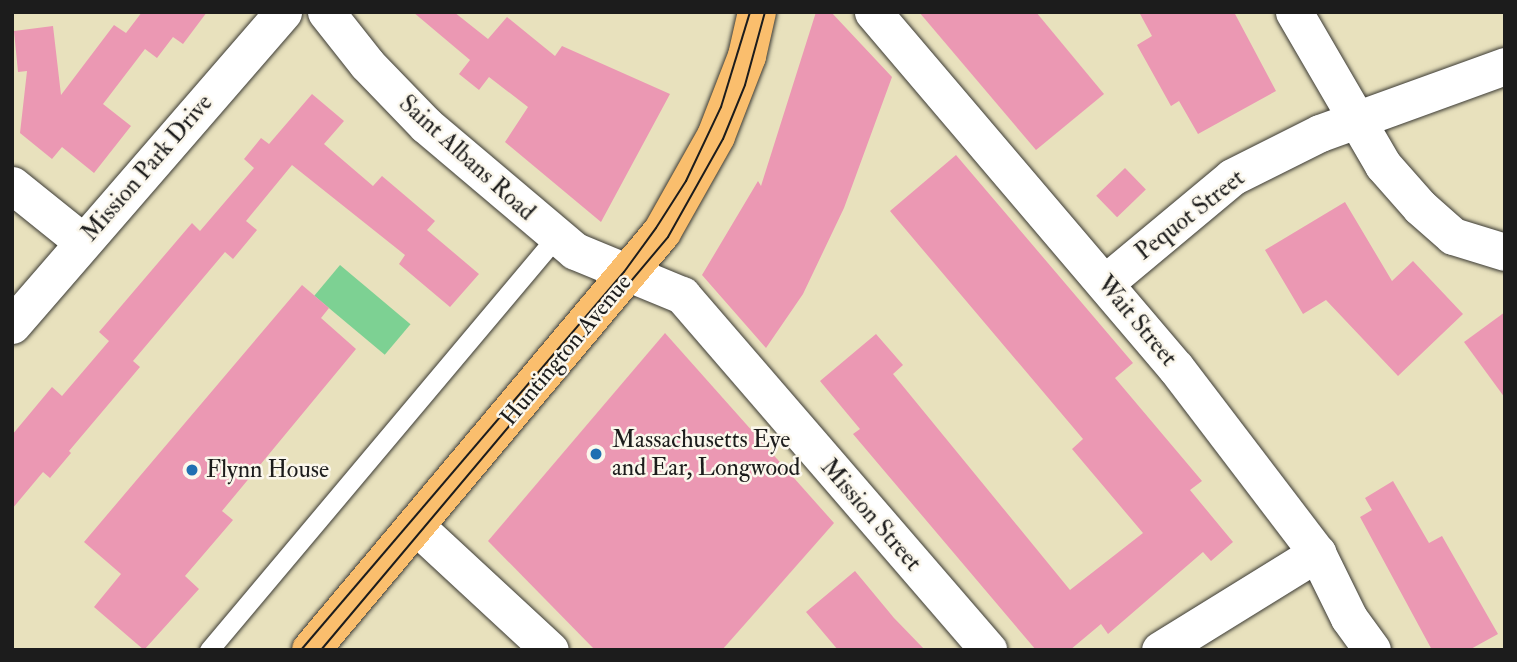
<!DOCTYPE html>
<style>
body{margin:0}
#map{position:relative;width:1517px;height:662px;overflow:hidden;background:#e8e1bd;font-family:"IM FELL Double Pica",serif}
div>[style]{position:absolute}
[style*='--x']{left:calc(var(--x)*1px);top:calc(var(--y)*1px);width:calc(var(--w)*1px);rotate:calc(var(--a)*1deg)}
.green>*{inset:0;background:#7dd193;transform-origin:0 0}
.building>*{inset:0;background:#eb98b3;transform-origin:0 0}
.roads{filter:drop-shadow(0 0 2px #3b3a34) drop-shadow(0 0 2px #3b3a34)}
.service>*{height:19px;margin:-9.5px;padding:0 9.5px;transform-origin:9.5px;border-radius:9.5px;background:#fff}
.minor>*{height:37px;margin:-18.5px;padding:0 18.5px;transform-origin:18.5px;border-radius:18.5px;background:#fff}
.primary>*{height:38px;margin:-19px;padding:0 19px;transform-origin:19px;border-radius:19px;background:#fabe6d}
.tram>*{height:2px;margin:-1px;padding:0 1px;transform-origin:1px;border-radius:1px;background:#1c1c1c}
.dots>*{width:19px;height:19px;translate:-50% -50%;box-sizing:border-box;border:4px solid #fbf7ec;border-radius:50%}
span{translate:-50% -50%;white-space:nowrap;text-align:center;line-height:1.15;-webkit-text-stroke:5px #fbf7ec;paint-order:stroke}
.street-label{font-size:24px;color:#1c1c1c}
.poi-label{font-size:24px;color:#1c1c1c}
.left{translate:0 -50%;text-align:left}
.frame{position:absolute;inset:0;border:14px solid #1c1c1c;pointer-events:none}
</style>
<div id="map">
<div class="green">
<div style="left:340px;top:265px;width:92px;height:40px;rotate:40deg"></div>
</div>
<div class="building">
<div style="clip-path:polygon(142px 12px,207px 12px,183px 44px,173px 37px,157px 58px,145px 49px,103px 104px,131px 126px,94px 173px,62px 147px,52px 159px,20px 133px,27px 71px,18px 72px,14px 31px,53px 26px,61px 95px,114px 25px,126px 33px)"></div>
<div style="clip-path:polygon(413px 12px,454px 12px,488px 39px,507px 17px,555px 56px,562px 46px,670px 94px,601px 222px,505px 142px,528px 107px,489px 77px,479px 90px,459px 74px,470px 60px)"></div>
<div style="clip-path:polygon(816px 12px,831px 12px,892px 77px,844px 208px,803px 294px,766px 348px,702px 275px,758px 181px,761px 186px)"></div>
<div style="clip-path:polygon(919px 12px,1036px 12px,1104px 94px,1036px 150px)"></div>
<div style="clip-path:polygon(1139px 12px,1234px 12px,1276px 91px,1198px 134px,1179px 101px,1171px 106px,1137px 45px,1152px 36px)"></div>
<div style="clip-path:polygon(312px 94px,344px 121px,324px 144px,373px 186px,382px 176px,435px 221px,427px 230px,479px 274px,450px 307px,399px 264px,405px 255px,292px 165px,246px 221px,257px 230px,233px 259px,225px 252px,133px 361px,140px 367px,69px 451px,71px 453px,50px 478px,43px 472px,12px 509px,12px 435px,52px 387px,62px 396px,109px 341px,99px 332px,192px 223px,200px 231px,254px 168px,244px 159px,261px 138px,269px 144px)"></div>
<div style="clip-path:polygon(956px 155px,1133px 363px,1115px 378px,1202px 481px,1190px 490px,1233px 542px,1211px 561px,1203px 552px,1108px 634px,1101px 624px,1070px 650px,1036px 650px,853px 434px,860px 429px,820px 381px,876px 334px,903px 365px,893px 374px,1070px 590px,1143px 533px,1072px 449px,1083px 439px,890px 211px)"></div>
<div style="left:1125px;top:168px;width:30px;height:40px;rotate:46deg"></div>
<div style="clip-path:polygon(1345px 202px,1392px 281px,1413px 261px,1463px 314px,1398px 376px,1326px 300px,1303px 314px,1265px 250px)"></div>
<div style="clip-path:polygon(302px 285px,329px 308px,321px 318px,356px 349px,222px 511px,233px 520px,185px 576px,199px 589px,144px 650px,94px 607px,121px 574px,84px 542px)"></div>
<div style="clip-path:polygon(1505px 312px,1505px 398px,1464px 342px)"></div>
<div style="clip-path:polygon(665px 333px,834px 523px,722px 650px,595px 650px,488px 541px)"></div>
<div style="clip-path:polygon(1393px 481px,1429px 543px,1442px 536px,1498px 634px,1469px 650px,1432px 650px,1360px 517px,1372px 510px,1365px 498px)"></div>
<div style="clip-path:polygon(855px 571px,894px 618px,925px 650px,838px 650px,806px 612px)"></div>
</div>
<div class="roads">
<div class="service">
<div style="--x:209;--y:650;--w:541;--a:-49.95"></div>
</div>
<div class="minor">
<div style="--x:326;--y:12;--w:66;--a:51.7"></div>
<div style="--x:367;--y:64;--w:85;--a:46"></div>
<div style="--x:426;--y:125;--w:195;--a:40.2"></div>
<div style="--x:575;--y:251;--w:116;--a:22.4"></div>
<div style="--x:682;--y:295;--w:469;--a:49.2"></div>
<div style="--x:873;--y:12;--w:467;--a:49.6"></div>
<div style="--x:1176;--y:368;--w:233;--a:52.7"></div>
<div style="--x:1317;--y:553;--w:72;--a:63.8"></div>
<div style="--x:1349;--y:618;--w:39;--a:54"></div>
<div style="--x:1294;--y:12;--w:177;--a:59.8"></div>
<div style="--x:1383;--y:165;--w:56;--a:48.6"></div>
<div style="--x:1420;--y:207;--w:44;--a:41.3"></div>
<div style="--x:1453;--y:236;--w:54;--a:17.1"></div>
<div style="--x:12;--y:185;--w:91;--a:38.8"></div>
<div style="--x:1105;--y:283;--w:165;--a:-39.8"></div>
<div style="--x:1232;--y:177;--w:98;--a:-26.6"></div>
<div style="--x:1320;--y:133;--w:197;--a:-19.9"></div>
<div style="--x:12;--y:325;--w:414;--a:-49.1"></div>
<div style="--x:417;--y:527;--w:181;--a:42.8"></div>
<div style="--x:1160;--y:650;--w:185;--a:-31.7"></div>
</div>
<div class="primary">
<div style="--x:311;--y:650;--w:546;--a:-49.98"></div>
<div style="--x:662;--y:232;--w:110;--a:-60.6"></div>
<div style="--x:716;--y:136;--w:86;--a:-68.8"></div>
<div style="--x:747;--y:56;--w:45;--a:-77.2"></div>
</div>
</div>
<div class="tram">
<div style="--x:301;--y:650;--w:497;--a:-49.5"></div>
<div style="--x:624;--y:272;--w:54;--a:-54"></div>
<div style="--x:656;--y:228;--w:56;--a:-57.4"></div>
<div style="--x:686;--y:181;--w:82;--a:-64.7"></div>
<div style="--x:721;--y:107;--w:99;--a:-73"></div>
<div style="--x:321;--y:650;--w:539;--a:-49.96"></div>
<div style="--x:668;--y:237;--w:112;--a:-60.7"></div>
<div style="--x:723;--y:139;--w:58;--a:-67.8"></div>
<div style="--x:745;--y:85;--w:76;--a:-74.7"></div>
</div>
<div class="dots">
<div style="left:596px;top:454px;background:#1f6fb2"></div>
<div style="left:192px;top:470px;background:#1f6fb2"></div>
</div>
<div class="street-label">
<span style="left:467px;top:158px;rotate:42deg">Saint Albans Road</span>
<span style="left:147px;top:168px;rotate:-49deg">Mission Park Drive</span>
<span style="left:1190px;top:215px;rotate:-38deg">Pequot Street</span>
<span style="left:1137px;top:321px;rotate:50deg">Wait Street</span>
<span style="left:566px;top:350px;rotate:-50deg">Huntington Avenue</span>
<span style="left:871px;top:515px;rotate:49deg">Mission Street</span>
</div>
<div class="poi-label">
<span class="left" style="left:612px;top:454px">Massachusetts Eye<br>and Ear, Longwood</span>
<span class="left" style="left:206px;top:470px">Flynn House</span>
</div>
<div class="frame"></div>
</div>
